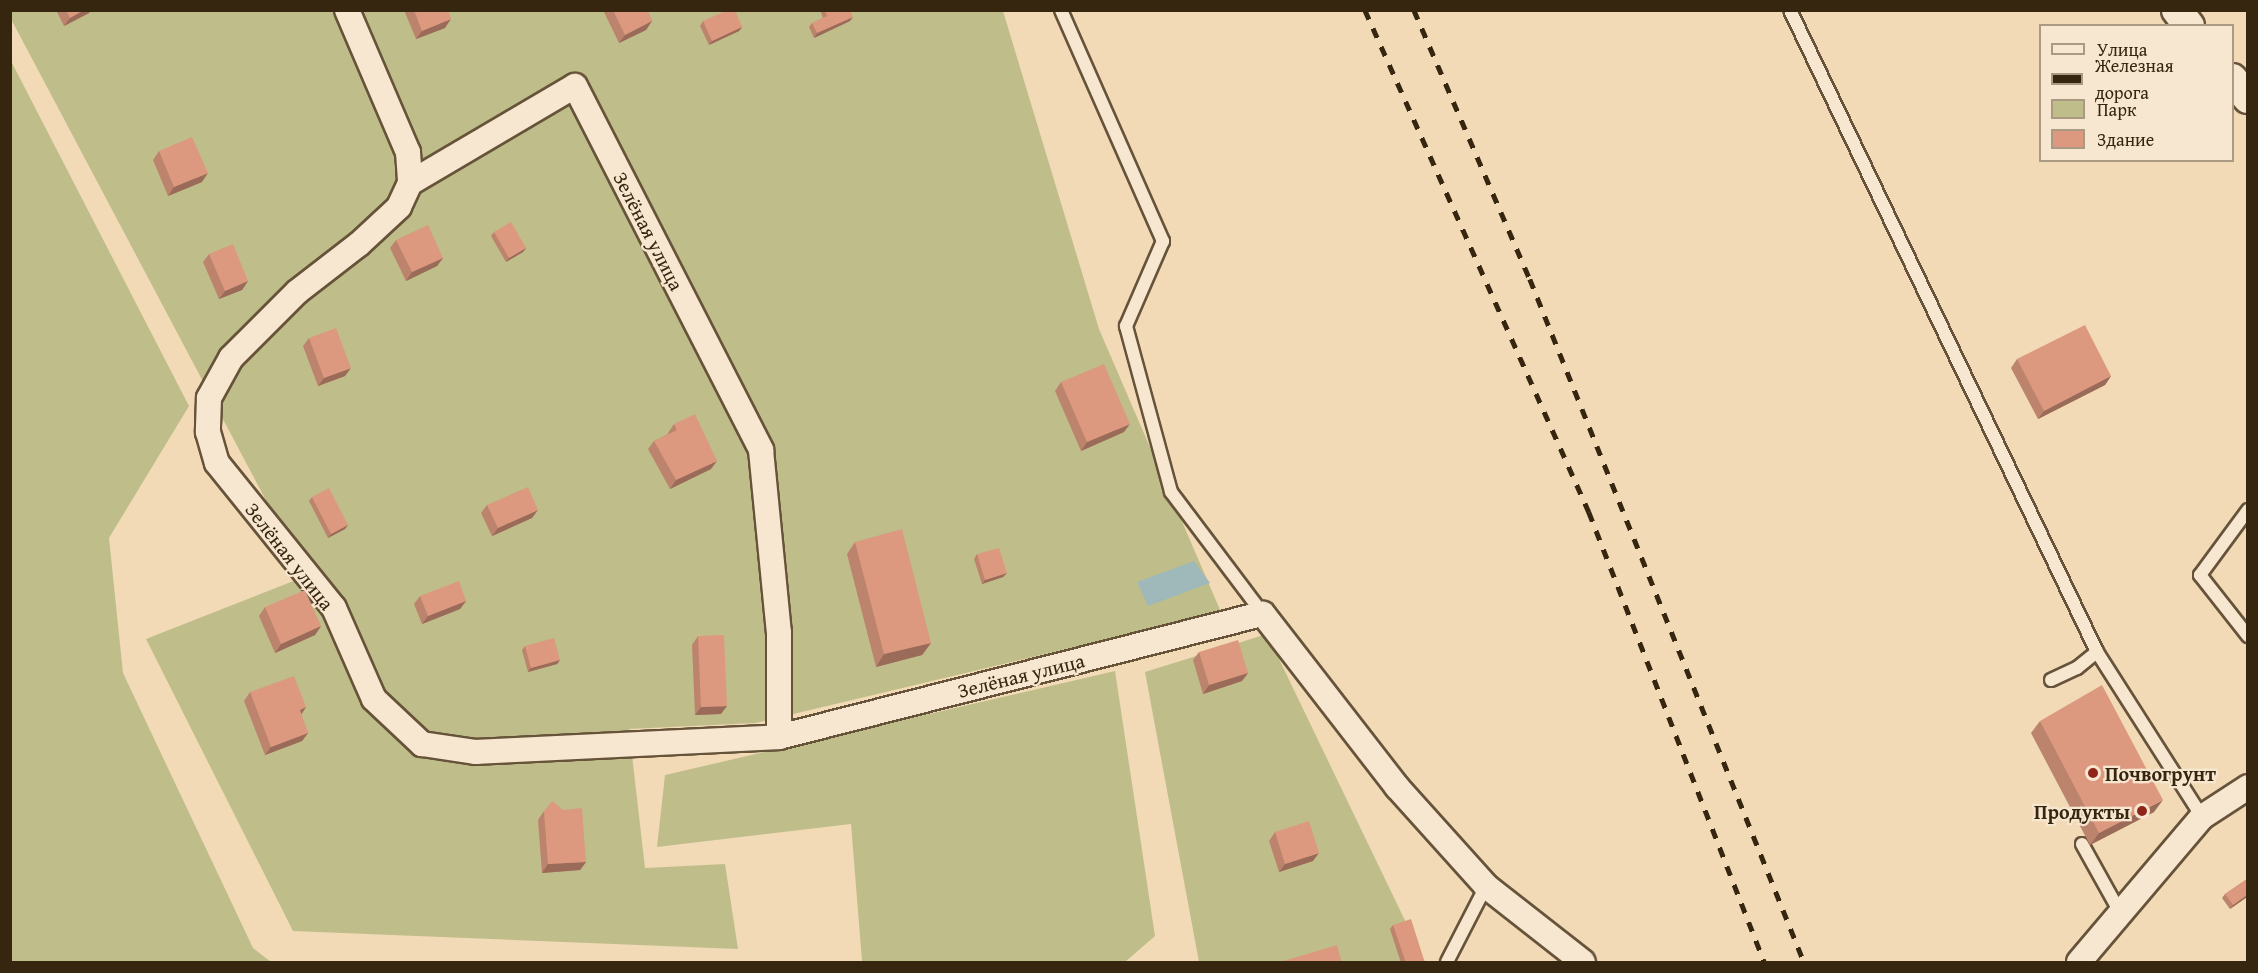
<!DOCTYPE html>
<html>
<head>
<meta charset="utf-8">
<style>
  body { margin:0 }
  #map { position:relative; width:2258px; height:973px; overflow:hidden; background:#f2dab7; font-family:"Gentium Book Plus",serif }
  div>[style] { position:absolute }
  .green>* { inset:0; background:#bfbe8a }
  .water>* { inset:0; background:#9fb8b9 }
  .roads { filter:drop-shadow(2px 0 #665339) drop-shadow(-2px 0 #665339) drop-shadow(0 2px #665339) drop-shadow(0 -2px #665339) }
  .service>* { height:12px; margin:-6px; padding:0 6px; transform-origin:6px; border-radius:6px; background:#f7e7d0 }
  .minor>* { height:24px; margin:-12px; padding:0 12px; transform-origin:12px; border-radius:12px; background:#f7e7d0 }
  .tertiary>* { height:30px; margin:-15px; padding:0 15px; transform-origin:15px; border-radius:15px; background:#f7e7d0 }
  .rail>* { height:4.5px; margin-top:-2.25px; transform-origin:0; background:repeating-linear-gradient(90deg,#37260f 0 10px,transparent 0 20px) }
  .wall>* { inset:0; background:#bd846d }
  .shaded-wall>* { inset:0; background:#9a6b59 }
  .building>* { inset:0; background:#dc997f }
  .dots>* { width:16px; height:16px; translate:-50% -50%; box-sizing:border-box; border:3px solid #f7e7d0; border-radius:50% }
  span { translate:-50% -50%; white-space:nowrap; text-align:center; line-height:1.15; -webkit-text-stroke:4.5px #f7e7d0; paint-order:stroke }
  .street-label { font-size:20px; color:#37260f }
  .poi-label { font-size:20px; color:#37260f; font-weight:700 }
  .left { translate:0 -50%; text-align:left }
  .right { translate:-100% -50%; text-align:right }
  .frame { position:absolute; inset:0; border:12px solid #37260f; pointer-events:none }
  .legend { position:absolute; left:2039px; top:24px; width:195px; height:138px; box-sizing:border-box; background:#f7e7d0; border:2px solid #aa9a83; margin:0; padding:8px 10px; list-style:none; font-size:18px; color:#37260f }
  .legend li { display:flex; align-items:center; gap:12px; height:30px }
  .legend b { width:30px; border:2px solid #aa9a83 }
</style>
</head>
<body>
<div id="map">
  <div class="green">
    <div style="clip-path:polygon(10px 11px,1003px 11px,1099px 329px,1221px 612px,756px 723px,629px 729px,645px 868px,725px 864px,738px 949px,293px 931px,146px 639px,306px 576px,11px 19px)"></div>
    <div style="clip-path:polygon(11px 61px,189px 406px,109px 538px,123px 673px,253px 948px,271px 962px,11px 962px)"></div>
    <div style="clip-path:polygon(1267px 634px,1425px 962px,1199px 962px,1145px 672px)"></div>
    <div style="clip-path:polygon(1115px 671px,1155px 936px,1125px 962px,857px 962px,862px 961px,851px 824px,657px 847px,665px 775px)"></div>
  </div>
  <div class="water">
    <div style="clip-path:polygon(1194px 561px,1210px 583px,1148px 606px,1137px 582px)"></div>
  </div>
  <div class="roads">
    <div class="service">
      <div style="left:1061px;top:10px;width:253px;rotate:66.2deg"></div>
      <div style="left:1163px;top:241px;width:93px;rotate:113.5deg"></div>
      <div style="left:1126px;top:326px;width:172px;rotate:74.8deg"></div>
      <div style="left:1171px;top:492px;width:153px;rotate:53deg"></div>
      <div style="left:1790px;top:10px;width:712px;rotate:64.44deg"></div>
      <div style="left:2097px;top:652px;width:196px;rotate:57.5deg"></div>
      <div style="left:2248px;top:510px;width:81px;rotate:126.4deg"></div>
      <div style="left:2200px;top:575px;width:78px;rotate:51.8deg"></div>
      <div style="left:2051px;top:680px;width:29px;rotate:-25deg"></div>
      <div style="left:2077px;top:668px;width:26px;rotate:-39deg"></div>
      <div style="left:2082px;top:844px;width:80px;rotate:60.9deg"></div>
      <div style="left:1447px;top:962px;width:85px;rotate:-62.8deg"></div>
    </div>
    <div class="minor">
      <div style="left:347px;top:10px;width:155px;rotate:66.8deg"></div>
      <div style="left:408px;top:152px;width:31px;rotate:86deg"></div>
      <div style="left:410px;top:183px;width:26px;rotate:115deg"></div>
      <div style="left:399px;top:207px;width:54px;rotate:137.2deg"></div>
      <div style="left:359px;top:244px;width:78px;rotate:142.3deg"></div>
      <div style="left:297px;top:292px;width:93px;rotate:135deg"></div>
      <div style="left:231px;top:358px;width:46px;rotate:118.8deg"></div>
      <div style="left:209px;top:398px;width:34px;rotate:92deg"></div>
      <div style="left:208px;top:432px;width:32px;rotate:74deg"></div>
      <div style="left:217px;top:463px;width:186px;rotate:51.1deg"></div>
      <div style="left:334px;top:608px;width:99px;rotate:66.3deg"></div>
      <div style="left:374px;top:699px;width:66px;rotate:43.2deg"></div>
      <div style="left:422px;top:744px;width:55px;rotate:8.4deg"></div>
      <div style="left:476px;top:752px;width:303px;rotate:-2.8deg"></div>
      <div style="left:779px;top:737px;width:499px;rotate:-14.3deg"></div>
      <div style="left:1263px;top:614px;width:219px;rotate:52.2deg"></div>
      <div style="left:1397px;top:787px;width:133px;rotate:48deg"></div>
      <div style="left:1486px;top:886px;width:123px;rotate:38.1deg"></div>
      <div style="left:410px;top:183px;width:191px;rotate:-30.5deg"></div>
      <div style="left:575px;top:86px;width:409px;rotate:62.9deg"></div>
      <div style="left:761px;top:450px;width:183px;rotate:84.4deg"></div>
      <div style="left:779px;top:632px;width:105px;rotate:90deg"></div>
      <div style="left:2079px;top:962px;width:190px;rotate:-49.7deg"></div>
      <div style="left:2202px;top:817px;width:55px;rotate:-33.1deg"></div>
    </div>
    <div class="tertiary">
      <div style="left:2177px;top:10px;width:20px;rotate:53deg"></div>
      <div style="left:2232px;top:79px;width:25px;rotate:50deg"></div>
    </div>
  </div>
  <div class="rail">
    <div style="left:1365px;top:10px;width:550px;rotate:65.95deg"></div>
    <div style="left:1589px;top:512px;width:483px;rotate:68.7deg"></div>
    <div style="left:1414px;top:10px;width:293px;rotate:66.7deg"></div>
    <div style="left:1530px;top:279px;width:736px;rotate:68.14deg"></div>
  </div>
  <div class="wall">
    <div style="clip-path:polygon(56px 10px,91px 10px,89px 13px,64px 26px)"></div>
    <div style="clip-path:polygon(404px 10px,448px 10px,445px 28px,416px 39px)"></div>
    <div style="clip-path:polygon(603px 10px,647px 10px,652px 21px,646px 30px,619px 43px)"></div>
    <div style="clip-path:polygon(823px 10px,850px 10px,850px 21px,814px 38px,809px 27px,812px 23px,823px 18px,821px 13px)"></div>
    <div style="clip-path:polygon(703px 21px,742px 27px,739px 31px,709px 45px,700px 26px)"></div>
    <div style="clip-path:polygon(159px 151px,202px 182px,168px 196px,153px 160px)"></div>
    <div style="clip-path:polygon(494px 232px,526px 248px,523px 252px,506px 262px,491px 236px)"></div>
    <div style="clip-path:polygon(396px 240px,443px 258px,437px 266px,406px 281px,390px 248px)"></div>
    <div style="clip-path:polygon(209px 254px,248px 281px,242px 290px,219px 299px,203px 262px)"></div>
    <div style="clip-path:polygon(309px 338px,345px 376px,318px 386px,303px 346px)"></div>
    <div style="clip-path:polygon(2017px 359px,2111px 376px,2105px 385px,2038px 419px,2011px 368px)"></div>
    <div style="clip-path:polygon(1061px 382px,1124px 432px,1081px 451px,1055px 391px)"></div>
    <div style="clip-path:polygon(674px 424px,711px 469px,670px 489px,648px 449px,654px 441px,668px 434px,668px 433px)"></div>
    <div style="clip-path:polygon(312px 497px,348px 525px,345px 529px,328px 538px,309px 501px)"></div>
    <div style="clip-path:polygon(487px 505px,532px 518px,492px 536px,481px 513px)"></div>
    <div style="clip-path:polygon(855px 542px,931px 643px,922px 655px,876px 667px,847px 554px)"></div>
    <div style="clip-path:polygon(977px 554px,1007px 573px,1003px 577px,982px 584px,974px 559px)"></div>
    <div style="clip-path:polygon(420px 596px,466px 601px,460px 609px,422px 624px,414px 604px)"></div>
    <div style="clip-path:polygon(265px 607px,321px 626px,315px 635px,275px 653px,259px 616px)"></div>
    <div style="clip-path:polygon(698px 636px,721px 714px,695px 715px,692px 645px)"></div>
    <div style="clip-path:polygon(525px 646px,560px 660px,557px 664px,528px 672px,522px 650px)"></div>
    <div style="clip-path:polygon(1199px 652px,1248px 673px,1242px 681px,1203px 694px,1193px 660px)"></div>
    <div style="clip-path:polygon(250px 692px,306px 707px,301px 715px,308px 733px,302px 741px,265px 755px,244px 701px)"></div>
    <div style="clip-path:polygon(2040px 721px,2154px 812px,2090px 845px,2031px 733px)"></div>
    <div style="clip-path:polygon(563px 810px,586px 862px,580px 870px,542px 873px,538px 820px,544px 811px)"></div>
    <div style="clip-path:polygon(1275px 832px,1313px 861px,1279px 872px,1269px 841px)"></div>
    <div style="clip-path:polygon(2247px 879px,2247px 897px,2230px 909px,2222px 898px,2225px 894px)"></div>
    <div style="clip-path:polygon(1393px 925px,1425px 963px,1401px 963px,1390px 929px)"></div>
  </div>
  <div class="shaded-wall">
    <div style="clip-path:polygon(84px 10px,91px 10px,89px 13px,64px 26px,70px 18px)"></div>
    <div style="clip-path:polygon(853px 17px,850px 21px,814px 38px,817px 33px)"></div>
    <div style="clip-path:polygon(451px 19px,445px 28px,416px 39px,422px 31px)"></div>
    <div style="clip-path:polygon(652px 21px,646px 30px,619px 43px,625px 35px)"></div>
    <div style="clip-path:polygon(742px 27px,739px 31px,709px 45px,712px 41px)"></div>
    <div style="clip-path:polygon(208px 173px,202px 182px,168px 196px,174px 187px)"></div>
    <div style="clip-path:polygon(526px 248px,523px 252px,506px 262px,509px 258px)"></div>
    <div style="clip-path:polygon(443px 258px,437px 266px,406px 281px,412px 272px)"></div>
    <div style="clip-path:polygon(248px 281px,242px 290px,219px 299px,225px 291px)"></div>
    <div style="clip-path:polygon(351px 368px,345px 376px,318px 386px,324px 378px)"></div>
    <div style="clip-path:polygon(2111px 376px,2105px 385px,2038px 419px,2044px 411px)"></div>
    <div style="clip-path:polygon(1130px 424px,1124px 432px,1081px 451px,1087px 442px)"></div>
    <div style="clip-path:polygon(717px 461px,711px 469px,670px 489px,676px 480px)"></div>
    <div style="clip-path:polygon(538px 510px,532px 518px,492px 536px,498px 528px)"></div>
    <div style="clip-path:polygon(348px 525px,345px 529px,328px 538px,331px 534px)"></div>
    <div style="clip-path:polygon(1007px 573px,1003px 577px,982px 584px,985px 580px)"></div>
    <div style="clip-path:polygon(466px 601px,460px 609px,422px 624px,428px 616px)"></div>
    <div style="clip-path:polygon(321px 626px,315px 635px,275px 653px,281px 644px)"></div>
    <div style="clip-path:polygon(931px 643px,922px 655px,876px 667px,884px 654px)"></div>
    <div style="clip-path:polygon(560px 660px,557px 664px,528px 672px,531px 668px)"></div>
    <div style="clip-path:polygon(1248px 673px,1242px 681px,1203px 694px,1209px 685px)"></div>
    <div style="clip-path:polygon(727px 706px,721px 714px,695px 715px,701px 707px)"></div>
    <div style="clip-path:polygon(306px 707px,300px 716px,300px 710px)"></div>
    <div style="clip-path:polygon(308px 733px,302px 741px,265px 755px,271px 747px)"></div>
    <div style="clip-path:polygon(2163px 800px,2154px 812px,2090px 845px,2099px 833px)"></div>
    <div style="clip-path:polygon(1319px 853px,1313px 861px,1279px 872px,1285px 864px)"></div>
    <div style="clip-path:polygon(586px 862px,580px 870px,542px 873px,548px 864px)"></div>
    <div style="clip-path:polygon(2247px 895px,2247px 897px,2230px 909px,2233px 905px)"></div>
  </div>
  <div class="building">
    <div style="clip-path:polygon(66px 10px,84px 10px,70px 18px)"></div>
    <div style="clip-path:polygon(414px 10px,448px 10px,451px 19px,422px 31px)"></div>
    <div style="clip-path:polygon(613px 10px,647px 10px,652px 21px,625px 35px)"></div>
    <div style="clip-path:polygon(728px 10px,735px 10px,742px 27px,712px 41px,703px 21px)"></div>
    <div style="clip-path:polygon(825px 10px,850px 10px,853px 17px,817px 33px,812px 23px,827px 16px)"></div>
    <div style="clip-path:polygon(192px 137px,208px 173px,174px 187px,159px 151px)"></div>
    <div style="clip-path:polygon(511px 222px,526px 248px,509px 258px,494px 232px)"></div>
    <div style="clip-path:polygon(428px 225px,443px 258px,412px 272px,396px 240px)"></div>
    <div style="clip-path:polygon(233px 244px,248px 281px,225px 291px,209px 254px)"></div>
    <div style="clip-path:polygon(2085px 325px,2111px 376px,2044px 411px,2017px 359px)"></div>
    <div style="clip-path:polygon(336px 328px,351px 368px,324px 378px,309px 338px)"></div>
    <div style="clip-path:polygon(1104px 364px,1130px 424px,1087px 442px,1061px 382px)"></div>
    <div style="clip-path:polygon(695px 414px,717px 461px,676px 480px,654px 441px,677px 430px,674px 424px)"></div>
    <div style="clip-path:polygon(528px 487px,538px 510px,498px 528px,487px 505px)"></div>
    <div style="clip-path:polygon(329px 488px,348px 525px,331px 534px,312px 497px)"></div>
    <div style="clip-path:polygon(902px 529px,931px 643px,884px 654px,855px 542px)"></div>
    <div style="clip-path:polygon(999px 548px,1007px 573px,985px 580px,977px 554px)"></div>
    <div style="clip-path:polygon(459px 581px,466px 601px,428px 616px,420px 596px)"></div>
    <div style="clip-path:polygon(305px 590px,321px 626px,281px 644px,265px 607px)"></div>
    <div style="clip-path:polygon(724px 635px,727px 706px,701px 707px,698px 636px)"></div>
    <div style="clip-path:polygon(554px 638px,560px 660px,531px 668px,525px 646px)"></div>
    <div style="clip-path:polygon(1238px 640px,1248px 673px,1209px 685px,1199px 652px)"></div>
    <div style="clip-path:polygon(294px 676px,306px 707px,300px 710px,308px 733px,271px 747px,250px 692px)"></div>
    <div style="clip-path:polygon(2102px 685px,2163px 800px,2099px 833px,2040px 721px)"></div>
    <div style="clip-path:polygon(552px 801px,563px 810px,582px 808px,586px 862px,548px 864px,544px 811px)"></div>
    <div style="clip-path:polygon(1309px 821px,1319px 853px,1285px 864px,1275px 832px)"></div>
    <div style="clip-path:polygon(2247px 879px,2247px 895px,2233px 905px,2225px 894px)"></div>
    <div style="clip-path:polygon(1411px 919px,1425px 963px,1406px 963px,1393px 925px)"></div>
    <div style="clip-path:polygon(1337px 945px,1342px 963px,1277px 963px)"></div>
  </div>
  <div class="dots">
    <div style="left:2093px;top:773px;background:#8f2418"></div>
    <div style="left:2142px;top:811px;background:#8f2418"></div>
  </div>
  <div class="street-label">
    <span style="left:649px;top:231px;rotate:63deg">Зелёная улица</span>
    <span style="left:290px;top:556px;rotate:52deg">Зелёная улица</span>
    <span style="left:1021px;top:675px;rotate:-14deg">Зелёная улица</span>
  </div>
  <div class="poi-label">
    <span class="left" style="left:2105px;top:773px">Почвогрунт</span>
    <span class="right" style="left:2130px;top:811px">Продукты</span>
  </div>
  <div class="frame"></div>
  <ul class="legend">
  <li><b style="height:8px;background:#f7e7d0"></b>Улица</li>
  <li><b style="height:8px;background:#37260f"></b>Железная дорога</li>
  <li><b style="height:16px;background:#bfbe8a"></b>Парк</li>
  <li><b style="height:16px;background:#dc997f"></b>Здание</li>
  </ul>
</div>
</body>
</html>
